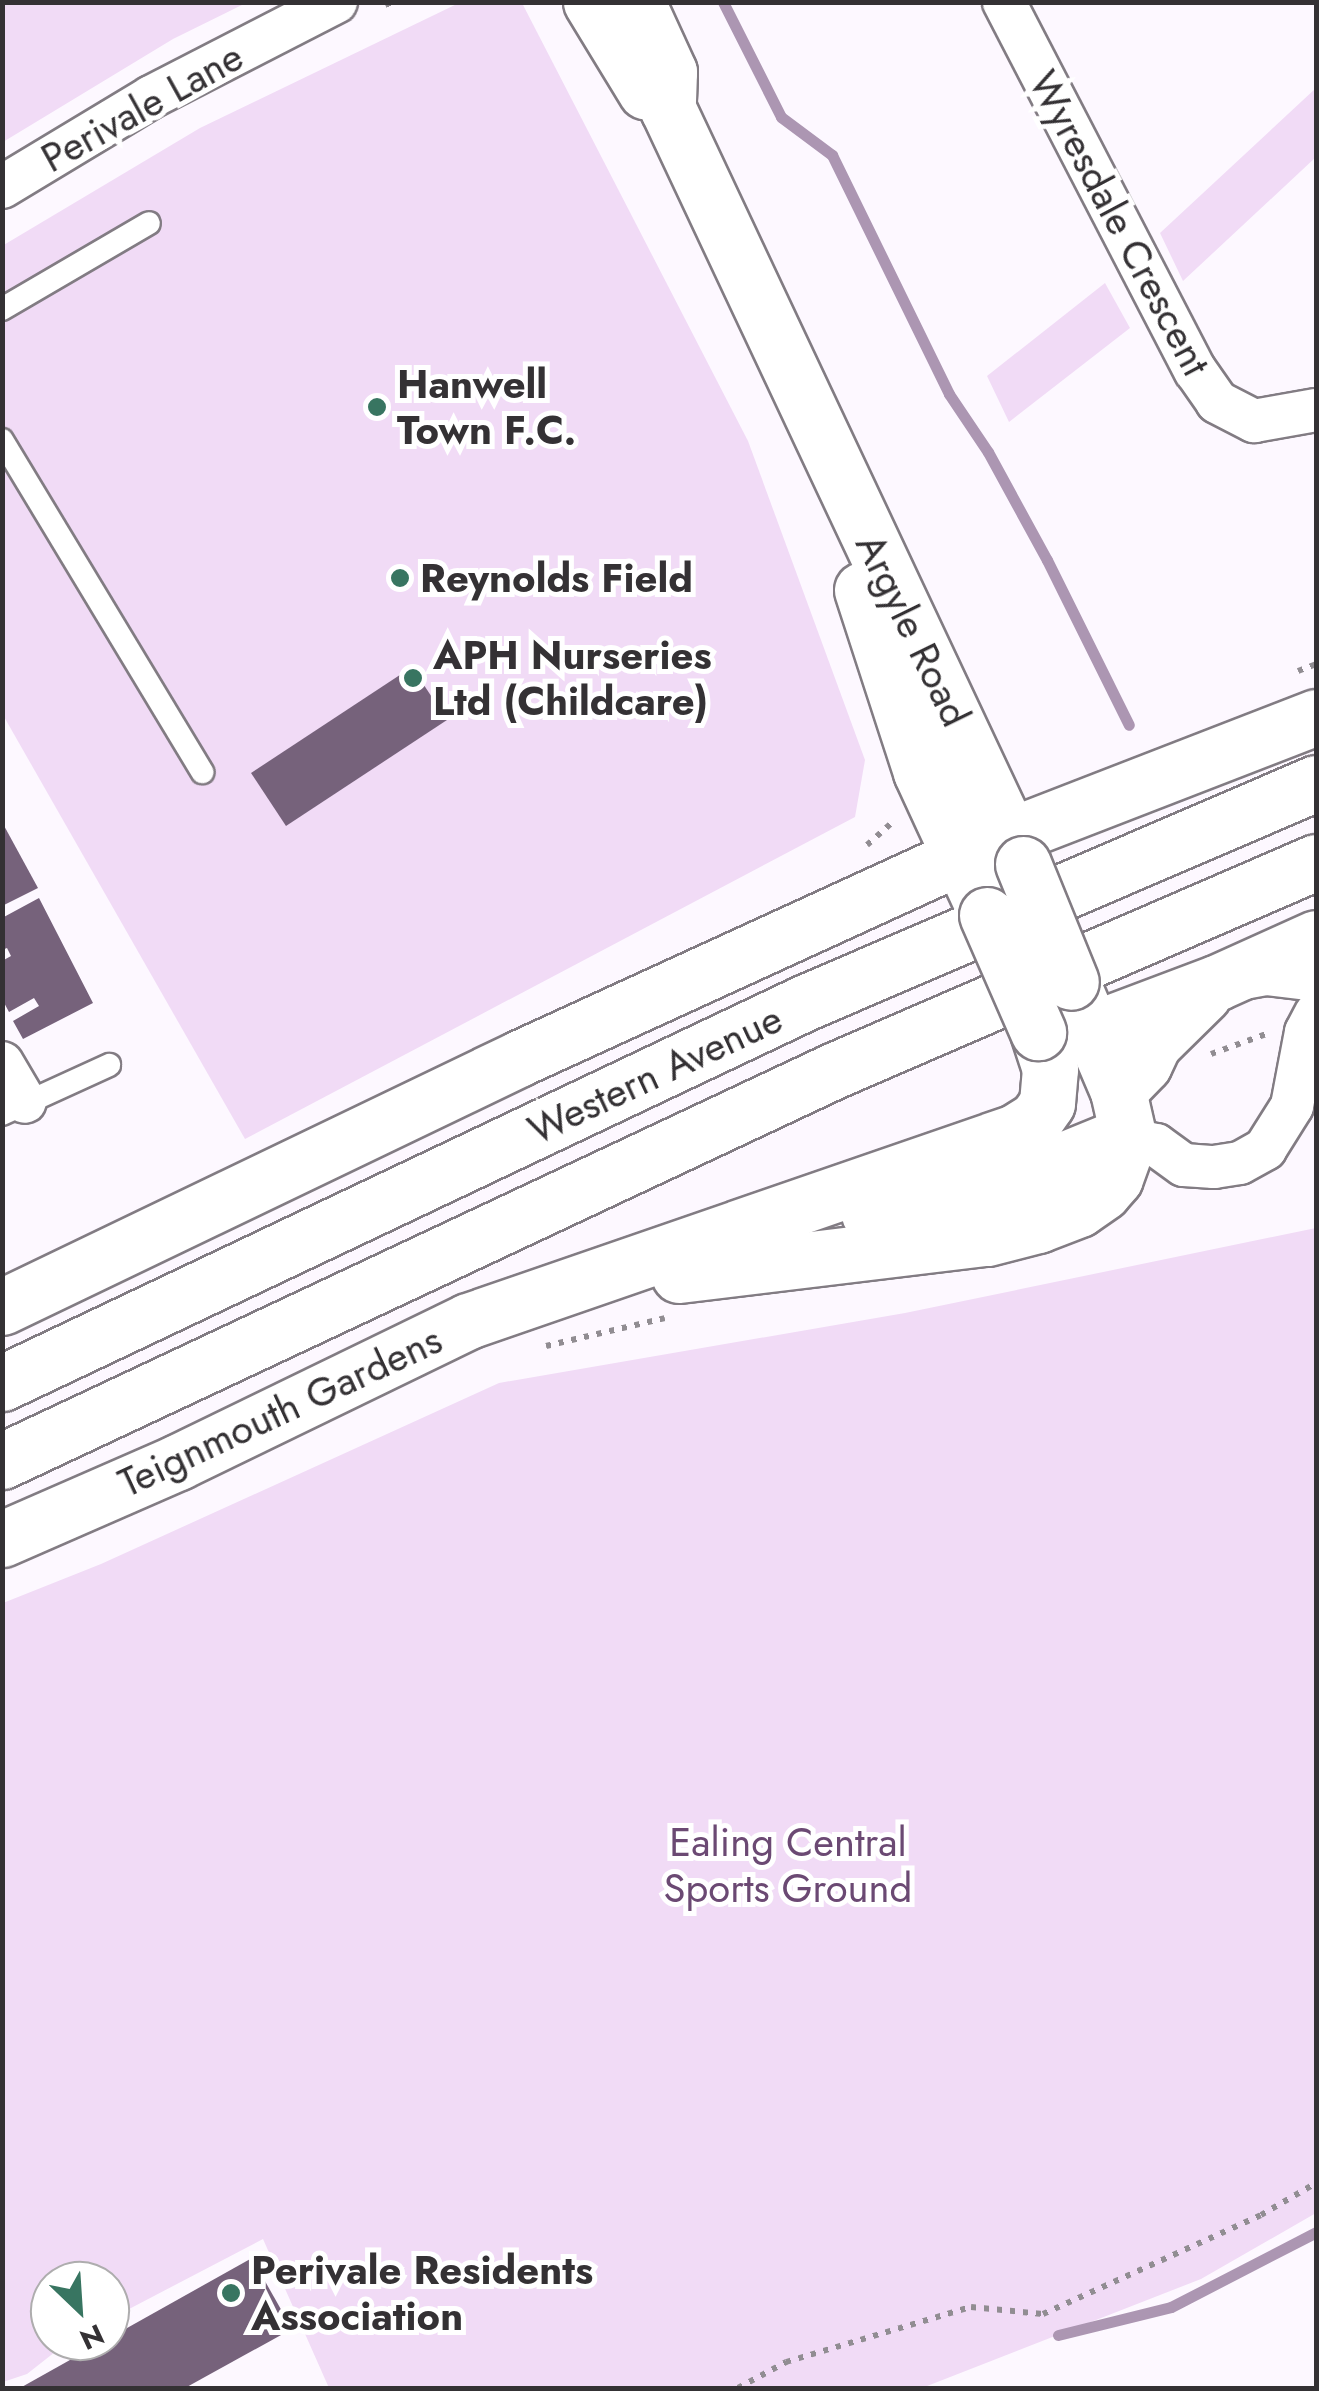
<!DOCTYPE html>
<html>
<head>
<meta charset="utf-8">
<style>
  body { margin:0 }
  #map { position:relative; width:1319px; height:2391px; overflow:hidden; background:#fdf8ff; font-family:Jost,sans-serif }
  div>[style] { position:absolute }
  .green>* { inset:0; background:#f1dbf6 }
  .stream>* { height:11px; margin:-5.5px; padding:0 5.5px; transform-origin:5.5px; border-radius:5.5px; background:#ac96b2 }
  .building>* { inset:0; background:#76627b }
  .path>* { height:6px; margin-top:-3px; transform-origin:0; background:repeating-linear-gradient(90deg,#918d92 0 5px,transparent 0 13px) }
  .roads { filter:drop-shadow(2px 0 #827c83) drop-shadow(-2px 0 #827c83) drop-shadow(0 2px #827c83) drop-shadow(0 -2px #827c83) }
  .service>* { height:22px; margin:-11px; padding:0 11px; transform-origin:11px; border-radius:11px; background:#fff }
  .minor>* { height:42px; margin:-21px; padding:0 21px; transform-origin:21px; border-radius:21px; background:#fff }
  .secondary>* { height:55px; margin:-27.5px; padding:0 27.5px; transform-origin:27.5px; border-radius:27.5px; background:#fff }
  .trunk>* { height:55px; margin:-27.5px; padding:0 27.5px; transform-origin:27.5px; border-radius:27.5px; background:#fff }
  .bridges { filter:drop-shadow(2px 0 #827c83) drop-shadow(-2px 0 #827c83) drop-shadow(0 2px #827c83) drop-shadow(0 -2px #827c83) }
  .secondary-bridge>* { height:55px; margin:-27.5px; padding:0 27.5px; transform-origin:27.5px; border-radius:27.5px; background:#fff }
  .dots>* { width:28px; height:28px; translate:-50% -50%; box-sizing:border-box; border:5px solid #fff; border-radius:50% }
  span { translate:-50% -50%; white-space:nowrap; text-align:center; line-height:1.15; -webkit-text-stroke:10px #fff; paint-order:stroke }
  .street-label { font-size:40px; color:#343134 }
  .poi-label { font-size:40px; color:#343134; font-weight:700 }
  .left { translate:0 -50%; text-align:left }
  .park-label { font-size:40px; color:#6b4973 }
  .frame { position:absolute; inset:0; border:5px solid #343134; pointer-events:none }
  .north { position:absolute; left:30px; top:2261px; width:100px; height:100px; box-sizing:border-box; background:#fff; border:2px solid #aeadae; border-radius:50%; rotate:155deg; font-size:28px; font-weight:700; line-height:40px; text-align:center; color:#343134 }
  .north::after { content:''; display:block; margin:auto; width:35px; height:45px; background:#387561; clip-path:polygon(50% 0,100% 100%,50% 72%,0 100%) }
</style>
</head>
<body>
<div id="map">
  <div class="green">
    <div style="clip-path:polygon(3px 2px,246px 2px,246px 3px,173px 39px,3px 142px)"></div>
    <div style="clip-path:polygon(459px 3px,522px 3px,748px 441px,865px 760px,855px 817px,245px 1139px,3px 715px,2px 246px,200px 128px)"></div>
    <div style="clip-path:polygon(1316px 88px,1316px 157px,1183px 281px,1160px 233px)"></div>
    <div style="clip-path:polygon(1105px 283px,1130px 328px,1009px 422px,987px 376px)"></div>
    <div style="clip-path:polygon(1316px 1228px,1316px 2213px,1201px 2279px,922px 2388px,329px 2388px,263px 2239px,110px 2319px,110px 2281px,50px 2281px,50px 2341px,69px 2341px,27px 2374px,3px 2382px,3px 1603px,101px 1564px,499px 1383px,905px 1313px)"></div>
  </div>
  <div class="stream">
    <div style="left:723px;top:2px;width:129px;rotate:63.2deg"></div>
    <div style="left:781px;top:117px;width:64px;rotate:36.7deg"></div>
    <div style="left:832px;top:155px;width:266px;rotate:63.9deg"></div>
    <div style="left:949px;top:394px;width:70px;rotate:56.1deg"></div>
    <div style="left:988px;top:452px;width:123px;rotate:61.4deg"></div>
    <div style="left:1047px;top:560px;width:184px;rotate:63.6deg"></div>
    <div style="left:1058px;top:2335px;width:116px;rotate:-13.9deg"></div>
    <div style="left:1171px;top:2307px;width:163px;rotate:-27.3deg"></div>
  </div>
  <div class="building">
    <div style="clip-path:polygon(412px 667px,447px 720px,286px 826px,251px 773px)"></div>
    <div style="clip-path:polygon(2px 822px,38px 888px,2px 906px)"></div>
    <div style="clip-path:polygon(39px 898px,93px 1003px,23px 1039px,13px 1021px,39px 1006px,34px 998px,9px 1012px,2px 999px,2px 961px,11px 956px,7px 948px,2px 950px,2px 918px)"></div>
    <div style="clip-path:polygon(252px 2258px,292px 2329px,185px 2388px,20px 2388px)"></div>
  </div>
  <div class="path">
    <div style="left:387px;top:2px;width:7px;rotate:63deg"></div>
    <div style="left:1298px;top:671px;width:19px;rotate:-21deg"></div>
    <div style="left:867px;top:845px;width:36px;rotate:-42deg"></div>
    <div style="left:1211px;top:1054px;width:62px;rotate:-19.9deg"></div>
    <div style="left:546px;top:1346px;width:122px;rotate:-13.2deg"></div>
    <div style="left:738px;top:2388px;width:55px;rotate:-28.4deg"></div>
    <div style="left:786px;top:2362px;width:193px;rotate:-16.6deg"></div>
    <div style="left:971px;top:2307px;width:72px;rotate:5.6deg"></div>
    <div style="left:1043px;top:2314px;width:239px;rotate:-24.4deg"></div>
    <div style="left:1261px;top:2215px;width:64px;rotate:-30.2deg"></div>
  </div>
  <div class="roads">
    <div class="service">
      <div style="left:2px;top:309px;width:170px;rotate:-30.3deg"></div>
      <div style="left:2px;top:440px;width:388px;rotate:58.9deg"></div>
      <div style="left:2px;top:1114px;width:118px;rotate:-24.6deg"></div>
    </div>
    <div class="minor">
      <div style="left:1004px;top:2px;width:415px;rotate:62.6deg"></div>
      <div style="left:1195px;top:370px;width:39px;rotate:55deg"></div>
      <div style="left:1217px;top:402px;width:42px;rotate:27.2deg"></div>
      <div style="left:1254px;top:421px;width:63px;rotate:-10.1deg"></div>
      <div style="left:2px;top:187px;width:174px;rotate:-31.1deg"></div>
      <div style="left:151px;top:97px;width:208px;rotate:-27.2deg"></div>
      <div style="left:1238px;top:979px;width:28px;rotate:-10deg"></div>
      <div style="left:1266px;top:974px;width:50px;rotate:6.8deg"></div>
      <div style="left:2px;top:1063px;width:45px;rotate:59.5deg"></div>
      <div style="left:1129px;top:1139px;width:28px;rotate:13deg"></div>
      <div style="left:1156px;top:1145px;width:34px;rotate:36deg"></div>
      <div style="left:1184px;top:1165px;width:30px;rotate:4deg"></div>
      <div style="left:1214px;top:1167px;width:26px;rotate:-9deg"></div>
      <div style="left:1240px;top:1163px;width:29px;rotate:-29deg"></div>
      <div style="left:1265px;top:1149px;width:51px;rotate:-57.9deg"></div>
      <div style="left:1292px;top:1106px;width:75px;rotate:-79.3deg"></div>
      <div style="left:1306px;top:1032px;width:21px;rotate:-62deg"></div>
    </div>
    <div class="secondary">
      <div style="left:591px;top:2px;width:105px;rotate:58.6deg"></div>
      <div style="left:637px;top:2px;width:77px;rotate:65.4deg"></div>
      <div style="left:669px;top:72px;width:37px;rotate:92deg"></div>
      <div style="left:668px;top:109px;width:834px;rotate:64.82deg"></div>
      <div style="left:862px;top:590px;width:191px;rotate:72deg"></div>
      <div style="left:921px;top:772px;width:157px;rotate:65.2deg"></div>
      <div style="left:869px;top:1214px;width:136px;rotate:-12.3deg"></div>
      <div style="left:1002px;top:1185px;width:117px;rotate:-22.2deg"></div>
      <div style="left:1110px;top:1141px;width:19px;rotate:-6deg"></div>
      <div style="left:679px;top:1275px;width:310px;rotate:-6.9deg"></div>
      <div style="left:987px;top:1238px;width:53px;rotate:-14.3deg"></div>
      <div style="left:1038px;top:1225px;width:44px;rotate:-21.3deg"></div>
      <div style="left:1079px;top:1209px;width:29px;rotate:-35deg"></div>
      <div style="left:1103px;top:1192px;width:18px;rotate:-49deg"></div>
      <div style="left:1115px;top:1178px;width:41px;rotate:-70.3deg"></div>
      <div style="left:1129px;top:1139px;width:49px;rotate:-102.9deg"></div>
      <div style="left:1118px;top:1091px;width:112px;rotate:-113.1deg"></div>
      <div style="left:2px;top:1539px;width:192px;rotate:-23.6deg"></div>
      <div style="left:178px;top:1462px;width:322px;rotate:-25.9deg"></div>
      <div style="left:468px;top:1321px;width:579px;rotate:-19.06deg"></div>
      <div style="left:1015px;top:1132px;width:25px;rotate:-32deg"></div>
      <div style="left:1036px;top:1119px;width:19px;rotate:-55deg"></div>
      <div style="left:1047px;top:1103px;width:34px;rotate:-85deg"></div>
      <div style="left:1050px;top:1069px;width:39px;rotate:-108deg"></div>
    </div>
    <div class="trunk">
      <div style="left:1012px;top:835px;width:326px;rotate:-21.2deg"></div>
      <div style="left:1091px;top:1030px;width:134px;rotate:-20.6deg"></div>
      <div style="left:1216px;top:983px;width:110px;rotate:-24.2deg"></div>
      <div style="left:1118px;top:1091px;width:37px;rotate:-46deg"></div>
      <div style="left:1144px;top:1064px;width:23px;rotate:-65deg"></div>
      <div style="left:1154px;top:1043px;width:69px;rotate:-44.4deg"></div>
      <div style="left:2px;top:1307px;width:575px;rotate:-25.67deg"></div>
      <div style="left:520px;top:1058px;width:484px;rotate:-24.6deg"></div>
      <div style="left:2px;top:1383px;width:887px;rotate:-25.35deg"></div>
      <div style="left:804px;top:1003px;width:557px;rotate:-23.25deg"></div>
      <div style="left:2px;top:1461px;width:918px;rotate:-25.14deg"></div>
      <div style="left:833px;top:1071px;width:526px;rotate:-23.4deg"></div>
    </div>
  </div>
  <div class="bridges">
    <div class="secondary-bridge">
      <div style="left:1023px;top:864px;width:127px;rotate:67.9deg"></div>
      <div style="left:987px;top:915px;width:128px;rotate:66.4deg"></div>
    </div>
  </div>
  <div class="dots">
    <div style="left:377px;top:407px;background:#387561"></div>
    <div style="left:400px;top:578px;background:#387561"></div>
    <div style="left:413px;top:678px;background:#387561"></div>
    <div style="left:231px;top:2293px;background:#387561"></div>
  </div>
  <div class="street-label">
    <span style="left:142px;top:107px;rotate:-29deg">Perivale Lane</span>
    <span style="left:1120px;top:223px;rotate:62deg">Wyresdale Crescent</span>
    <span style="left:913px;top:630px;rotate:64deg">Argyle Road</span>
    <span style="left:655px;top:1074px;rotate:-25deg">Western Avenue</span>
    <span style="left:280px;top:1411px;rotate:-25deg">Teignmouth Gardens</span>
  </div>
  <div class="poi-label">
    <span class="left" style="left:397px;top:407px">Hanwell<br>Town F.C.</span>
    <span class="left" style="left:420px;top:578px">Reynolds Field</span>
    <span class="left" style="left:433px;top:678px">APH Nurseries<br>Ltd (Childcare)</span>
    <span class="left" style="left:251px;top:2293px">Perivale Residents<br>Association</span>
  </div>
  <div class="park-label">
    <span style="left:788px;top:1865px">Ealing Central<br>Sports Ground</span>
  </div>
  <div class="frame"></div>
  <div class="north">N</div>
</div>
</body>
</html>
